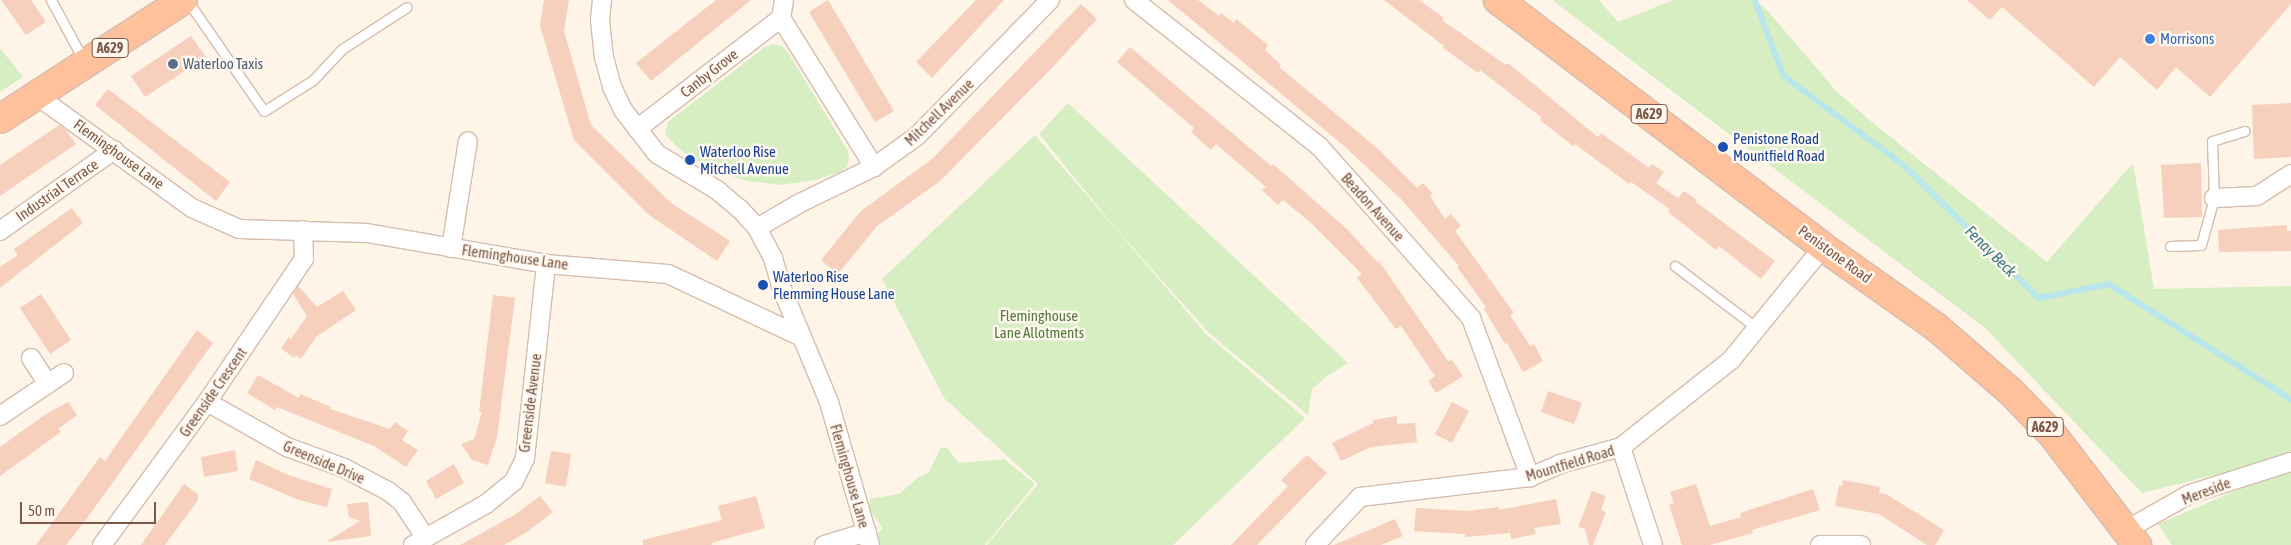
<!DOCTYPE html>
<html>
<head>
<meta charset="utf-8">
<style>
  body { margin:0 }
  #map { position:relative; width:2291px; height:545px; overflow:hidden; background:#fef4e7; font-family:"Asap Condensed",sans-serif }
  div>[style] { position:absolute }
  .green>* { inset:0; background:#d7eec3 }
  .stream>* { height:5.5px; margin:-2.75px; padding:0 2.75px; transform-origin:2.75px; border-radius:2.75px; background:#b9e6ea }
  .building>* { inset:0; background:#f6d0bc }
  .roads { filter:drop-shadow(1px 0 #d4bdae) drop-shadow(-1px 0 #d4bdae) drop-shadow(0 1px #d4bdae) drop-shadow(0 -1px #d4bdae) }
  .service>* { height:9px; margin:-4.5px; padding:0 4.5px; transform-origin:4.5px; border-radius:4.5px; background:#fff }
  .minor>* { height:18px; margin:-9px; padding:0 9px; transform-origin:9px; border-radius:9px; background:#fff }
  .trunk>* { height:28px; margin:-14px; padding:0 14px; transform-origin:14px; border-radius:14px; background:#fec19b }
  .dots>* { width:14px; height:14px; translate:-50% -50%; box-sizing:border-box; border:2px solid #fff8ef; border-radius:50% }
  span { translate:-50% -50%; white-space:nowrap; text-align:center; line-height:1.15; -webkit-text-stroke:5px #fff8ef; paint-order:stroke }
  .shield-label span { padding:1px 4px; background:#fff8ef; border:1px solid; border-radius:4px; -webkit-text-stroke-width:0 }
  .shield-label { font-size:14px; color:#7b5748; font-weight:700 }
  .shop-label { font-size:15px; color:#366cbe }
  .left { translate:0 -50%; text-align:left }
  .service-label { font-size:15px; color:#4e5e75 }
  .street-label { font-size:15px; color:#7b5748 }
  .transit-label { font-size:15px; color:#164399 }
  .park-label { font-size:15px; color:#527b3c }
  .water-label { font-size:16px; color:#3a7a82; font-style:italic }
  .scale { position:absolute; left:20px; top:502px; width:136px; height:22px; box-sizing:border-box; border:2px solid #7b5748; border-top:0; padding-left:6px; font-size:15px; line-height:18px; white-space:nowrap; color:#7b5748; -webkit-text-stroke:4px #fff8ef; paint-order:stroke }
</style>
</head>
<body>
<div id="map">
  <div class="green">
    <div style="clip-path:polygon(1552px 0,1599px 0,1618px 22px,1673px 0,1755px 0,1766px 9px,1837px 92px,1873px 123px,2047px 262px,2133px 163px,2154px 289px,2291px 286px,2291px 456px,2142px 493px,1985px 328px)"></div>
    <div style="clip-path:polygon(774px 44px,782px 46px,789px 54px,848px 151px,849px 159px,847px 166px,840px 172px,815px 180px,781px 185px,747px 181px,711px 170px,679px 149px,665px 134px,668px 122px,765px 47px)"></div>
    <div style="clip-path:polygon(0 48px,23px 77px,0 92px)"></div>
    <div style="clip-path:polygon(1068px 103px,1348px 363px,1327px 376px,1312px 389px,1308px 415px,1209px 333px,1118px 231px,1039px 134px)"></div>
    <div style="clip-path:polygon(1035px 135px,1206px 334px,1305px 418px,1173px 545px,987px 545px,1038px 484px,944px 398px,882px 279px)"></div>
    <div style="clip-path:polygon(941px 447px,948px 449px,959px 463px,1004px 459px,1035px 484px,985px 545px,874px 545px,876px 535px,883px 528px,869px 509px,870px 499px,899px 494px,919px 477px,929px 472px)"></div>
    <div style="clip-path:polygon(2291px 467px,2291px 545px,2172px 545px,2158px 524px)"></div>
  </div>
  <div class="stream">
    <div style="left:1755px;top:0;width:81px;rotate:69.1deg"></div>
    <div style="left:1784px;top:76px;width:149px;rotate:36.6deg"></div>
    <div style="left:1904px;top:165px;width:190px;rotate:44.6deg"></div>
    <div style="left:2039px;top:298px;width:71px;rotate:-11.3deg"></div>
    <div style="left:2109px;top:284px;width:215px;rotate:32.3deg"></div>
  </div>
  <div class="building">
    <div style="clip-path:polygon(1px 0,31px 0,46px 22px,26px 35px)"></div>
    <div style="clip-path:polygon(544px 0,569px 0,564px 31px,591px 125px,671px 203px,730px 241px,717px 261px,649px 215px,574px 140px,540px 26px)"></div>
    <div style="clip-path:polygon(716px 0,751px 0,651px 81px,636px 63px)"></div>
    <div style="clip-path:polygon(828px 0,894px 111px,875px 122px,809px 12px)"></div>
    <div style="clip-path:polygon(976px 0,1004px 0,932px 78px,916px 62px)"></div>
    <div style="clip-path:polygon(1168px 0,1198px 0,1219px 16px,1221px 13px,1234px 23px,1236px 19px,1268px 45px,1265px 50px,1281px 65px,1279px 67px,1377px 148px,1417px 188px,1423px 183px,1433px 194px,1430px 196px,1445px 219px,1451px 214px,1461px 226px,1455px 231px,1514px 313px,1510px 315px,1530px 346px,1534px 344px,1543px 361px,1523px 372px,1507px 343px,1505px 344px,1484px 309px,1486px 307px,1457px 267px,1459px 266px,1400px 198px,1343px 145px)"></div>
    <div style="clip-path:polygon(1384px 0,1419px 0,1444px 18px,1442px 20px,1506px 65px,1508px 63px,1598px 137px,1601px 133px,1649px 168px,1652px 164px,1664px 172px,1656px 183px,1678px 198px,1684px 191px,1697px 200px,1696px 202px,1775px 261px,1761px 279px,1719px 246px,1716px 250px,1668px 212px,1670px 209px,1631px 182px,1629px 184px,1575px 144px,1573px 146px,1540px 120px,1541px 117px,1480px 70px,1478px 73px,1443px 48px,1444px 46px)"></div>
    <div style="clip-path:polygon(1967px 0,2291px 0,2291px 4px,2210px 97px,2176px 67px,2157px 90px,2120px 57px,2094px 87px,2002px 7px,1990px 20px)"></div>
    <div style="clip-path:polygon(1081px 4px,1097px 19px,1049px 71px,939px 182px,877px 226px,838px 274px,821px 260px,861px 211px,932px 159px)"></div>
    <div style="clip-path:polygon(191px 36px,206px 57px,145px 97px,131px 76px)"></div>
    <div style="clip-path:polygon(1130px 47px,1271px 166px,1273px 164px,1349px 231px,1377px 262px,1379px 261px,1448px 361px,1452px 360px,1463px 376px,1436px 393px,1428px 381px,1435px 376px,1401px 326px,1396px 329px,1357px 278px,1362px 274px,1310px 222px,1283px 200px,1278px 205px,1262px 190px,1266px 187px,1216px 144px,1211px 150px,1191px 132px,1194px 128px,1117px 62px)"></div>
    <div style="clip-path:polygon(108px 89px,230px 182px,216px 201px,95px 105px)"></div>
    <div style="clip-path:polygon(2291px 103px,2291px 157px,2254px 159px,2252px 105px)"></div>
    <div style="clip-path:polygon(59px 125px,65px 129px,76px 144px,0 196px,0 165px)"></div>
    <div style="clip-path:polygon(2201px 163px,2202px 217px,2164px 218px,2161px 165px)"></div>
    <div style="clip-path:polygon(72px 208px,83px 223px,0 288px,0 267px,18px 255px,14px 249px)"></div>
    <div style="clip-path:polygon(2287px 225px,2287px 231px,2291px 231px,2291px 251px,2219px 252px,2218px 230px)"></div>
    <div style="clip-path:polygon(298px 286px,317px 307px,343px 291px,356px 310px,316px 337px,301px 359px,296px 355px,294px 358px,281px 348px,289px 337px,291px 339px,307px 316px,293px 294px)"></div>
    <div style="clip-path:polygon(41px 294px,71px 340px,50px 354px,20px 308px)"></div>
    <div style="clip-path:polygon(493px 295px,515px 298px,497px 437px,488px 465px,472px 460px,461px 444px,474px 439px,482px 412px,479px 412px)"></div>
    <div style="clip-path:polygon(197px 330px,213px 343px,85px 521px,66px 545px,36px 545px,100px 457px,105px 461px)"></div>
    <div style="clip-path:polygon(258px 375px,299px 398px,300px 394px,331px 407px,330px 409px,390px 429px,395px 422px,408px 431px,402px 440px,418px 450px,406px 467px,374px 446px,277px 407px,275px 410px,247px 393px)"></div>
    <div style="clip-path:polygon(1548px 391px,1582px 403px,1574px 424px,1541px 412px)"></div>
    <div style="clip-path:polygon(68px 402px,77px 415px,58px 429px,61px 432px,0 476px,0 447px,46px 414px)"></div>
    <div style="clip-path:polygon(1452px 402px,1469px 411px,1452px 443px,1435px 434px)"></div>
    <div style="clip-path:polygon(1397px 416px,1397px 424px,1415px 423px,1417px 442px,1371px 447px,1341px 461px,1332px 443px,1373px 423px,1373px 420px)"></div>
    <div style="clip-path:polygon(235px 450px,238px 471px,204px 477px,201px 457px)"></div>
    <div style="clip-path:polygon(551px 451px,571px 454px,566px 487px,545px 483px)"></div>
    <div style="clip-path:polygon(1307px 455px,1327px 473px,1257px 545px,1231px 545px,1288px 486px,1281px 480px)"></div>
    <div style="clip-path:polygon(256px 460px,288px 475px,332px 489px,327px 507px,299px 500px,249px 479px)"></div>
    <div style="clip-path:polygon(454px 464px,464px 483px,436px 499px,426px 481px)"></div>
    <div style="clip-path:polygon(1843px 480px,1880px 487px,1879px 493px,1886px 494px,1944px 530px,1935px 545px,1927px 545px,1879px 514px,1835px 506px,1839px 485px,1842px 486px)"></div>
    <div style="clip-path:polygon(184px 484px,198px 494px,198px 500px,165px 545px,141px 545px)"></div>
    <div style="clip-path:polygon(1696px 484px,1710px 526px,1741px 517px,1740px 513px,1813px 489px,1820px 510px,1752px 530px,1753px 533px,1710px 545px,1682px 545px,1669px 505px,1674px 503px,1670px 492px)"></div>
    <div style="clip-path:polygon(1592px 491px,1606px 496px,1601px 510px,1606px 512px,1593px 545px,1589px 545px,1585px 529px,1578px 527px)"></div>
    <div style="clip-path:polygon(540px 496px,553px 512px,527px 532px,504px 545px,460px 545px,516px 514px)"></div>
    <div style="clip-path:polygon(756px 496px,765px 528px,711px 543px,712px 545px,643px 545px,643px 540px,722px 520px,718px 506px)"></div>
    <div style="clip-path:polygon(1556px 499px,1561px 524px,1534px 528px,1536px 534px,1511px 539px,1510px 533px,1465px 537px,1465px 534px,1414px 531px,1416px 508px,1467px 511px,1499px 507px,1499px 510px)"></div>
    <div style="clip-path:polygon(368px 502px,371px 536px,326px 542px,360px 521px,349px 517px,347px 504px)"></div>
    <div style="clip-path:polygon(1395px 519px,1403px 536px,1381px 545px,1334px 545px)"></div>
  </div>
  <div class="roads">
    <div class="service">
      <div style="left:51px;top:0;width:69px;rotate:61.6deg"></div>
      <div style="left:187px;top:0;width:135px;rotate:55.3deg"></div>
      <div style="left:264px;top:111px;width:58px;rotate:-32.3deg"></div>
      <div style="left:313px;top:80px;width:42px;rotate:-46.9deg"></div>
      <div style="left:342px;top:49px;width:77px;rotate:-32.9deg"></div>
      <div style="left:2170px;top:246px;width:31px;rotate:-2deg"></div>
      <div style="left:2201px;top:245px;width:49px;rotate:-74.5deg"></div>
      <div style="left:2214px;top:198px;width:57px;rotate:-92deg"></div>
      <div style="left:2212px;top:141px;width:34px;rotate:-17deg"></div>
      <div style="left:1675px;top:266px;width:103px;rotate:37.1deg"></div>
    </div>
    <div class="minor">
      <div style="left:602px;top:0;width:20px;rotate:96deg"></div>
      <div style="left:600px;top:20px;width:37px;rotate:84deg"></div>
      <div style="left:604px;top:57px;width:31px;rotate:75deg"></div>
      <div style="left:612px;top:87px;width:25px;rotate:64deg"></div>
      <div style="left:623px;top:110px;width:56px;rotate:52.3deg"></div>
      <div style="left:657px;top:154px;width:70px;rotate:31deg"></div>
      <div style="left:717px;top:190px;width:30px;rotate:40deg"></div>
      <div style="left:740px;top:209px;width:25px;rotate:48deg"></div>
      <div style="left:757px;top:228px;width:34px;rotate:62deg"></div>
      <div style="left:773px;top:258px;width:32px;rotate:74deg"></div>
      <div style="left:782px;top:289px;width:122px;rotate:67.4deg"></div>
      <div style="left:829px;top:402px;width:149px;rotate:74deg"></div>
      <div style="left:784px;top:0;width:18px;rotate:99deg"></div>
      <div style="left:781px;top:18px;width:176px;rotate:58deg"></div>
      <div style="left:1134px;top:0;width:236px;rotate:38.3deg"></div>
      <div style="left:1319px;top:146px;width:230px;rotate:48.5deg"></div>
      <div style="left:1471px;top:318px;width:170px;rotate:69.6deg"></div>
      <div style="left:36px;top:95px;width:193px;rotate:35.9deg"></div>
      <div style="left:192px;top:208px;width:51px;rotate:24.1deg"></div>
      <div style="left:239px;top:229px;width:128px;rotate:1.8deg"></div>
      <div style="left:367px;top:233px;width:182px;rotate:9.8deg"></div>
      <div style="left:546px;top:264px;width:122px;rotate:4.7deg"></div>
      <div style="left:668px;top:274px;width:148px;rotate:25.2deg"></div>
      <div style="left:637px;top:129px;width:182px;rotate:-37.6deg"></div>
      <div style="left:2214px;top:198px;width:43px;rotate:-2.7deg"></div>
      <div style="left:2257px;top:196px;width:40px;rotate:-32.9deg"></div>
      <div style="left:757px;top:228px;width:50px;rotate:-30.2deg"></div>
      <div style="left:800px;top:203px;width:82px;rotate:-25.9deg"></div>
      <div style="left:874px;top:167px;width:53px;rotate:-35.8deg"></div>
      <div style="left:917px;top:136px;width:190px;rotate:-45.6deg"></div>
      <div style="left:0;top:231px;width:140px;rotate:-35.4deg"></div>
      <div style="left:451px;top:248px;width:108px;rotate:-81deg"></div>
      <div style="left:31px;top:358px;width:31px;rotate:57deg"></div>
      <div style="left:207px;top:402px;width:92px;rotate:29.4deg"></div>
      <div style="left:287px;top:447px;width:61px;rotate:20.2deg"></div>
      <div style="left:344px;top:468px;width:50px;rotate:27.6deg"></div>
      <div style="left:388px;top:491px;width:18px;rotate:38deg"></div>
      <div style="left:402px;top:502px;width:42px;rotate:56.7deg"></div>
      <div style="left:0;top:416px;width:77px;rotate:-33.9deg"></div>
      <div style="left:1621px;top:447px;width:103px;rotate:71.9deg"></div>
      <div style="left:2126px;top:530px;width:73px;rotate:-29.4deg"></div>
      <div style="left:2190px;top:494px;width:106px;rotate:-17.6deg"></div>
      <div style="left:102px;top:545px;width:177px;rotate:-53.7deg"></div>
      <div style="left:207px;top:402px;width:173px;rotate:-55.9deg"></div>
      <div style="left:304px;top:259px;width:29px;rotate:-92deg"></div>
      <div style="left:413px;top:545px;width:84px;rotate:-29.3deg"></div>
      <div style="left:486px;top:504px;width:36px;rotate:-39deg"></div>
      <div style="left:514px;top:481px;width:25px;rotate:-64deg"></div>
      <div style="left:525px;top:458px;width:195px;rotate:-83.8deg"></div>
      <div style="left:824px;top:545px;width:45px;rotate:-16.8deg"></div>
      <div style="left:1315px;top:545px;width:66px;rotate:-46.8deg"></div>
      <div style="left:1360px;top:497px;width:171px;rotate:-6.7deg"></div>
      <div style="left:1530px;top:477px;width:33px;rotate:-23deg"></div>
      <div style="left:1560px;top:464px;width:63px;rotate:-15.6deg"></div>
      <div style="left:1621px;top:447px;width:140px;rotate:-38.3deg"></div>
      <div style="left:1731px;top:360px;width:146px;rotate:-50.8deg"></div>
      <div style="left:1820px;top:545px;width:41px"></div>
    </div>
    <div class="trunk">
      <div style="left:1498px;top:0;width:408px;rotate:37.2deg"></div>
      <div style="left:1823px;top:247px;width:138px;rotate:35.3deg"></div>
      <div style="left:1936px;top:327px;width:99px;rotate:40.9deg"></div>
      <div style="left:2011px;top:392px;width:59px;rotate:45.7deg"></div>
      <div style="left:2052px;top:434px;width:140px;rotate:52.6deg"></div>
      <div style="left:0;top:119px;width:218px;rotate:-33deg"></div>
    </div>
  </div>
  <div class="dots">
    <div style="left:2150px;top:39px;background:#3f7fe0"></div>
    <div style="left:173px;top:64px;background:#5c6f8a"></div>
    <div style="left:1723px;top:147px;background:#1a4fb4"></div>
    <div style="left:690px;top:160px;background:#1a4fb4"></div>
    <div style="left:763px;top:285px;background:#1a4fb4"></div>
  </div>
  <div class="shield-label">
    <span style="left:110px;top:48px">A629</span>
    <span style="left:1649px;top:114px">A629</span>
    <span style="left:2045px;top:427px">A629</span>
  </div>
  <div class="shop-label">
    <span class="left" style="left:2160px;top:39px">Morrisons</span>
  </div>
  <div class="service-label">
    <span class="left" style="left:183px;top:64px">Waterloo Taxis</span>
  </div>
  <div class="street-label">
    <span style="left:709px;top:73px;rotate:-38deg">Canby Grove</span>
    <span style="left:939px;top:112px;rotate:-44deg">Mitchell Avenue</span>
    <span style="left:119px;top:154px;rotate:36deg">Fleminghouse Lane</span>
    <span style="left:57px;top:190px;rotate:-35deg">Industrial Terrace</span>
    <span style="left:1373px;top:207px;rotate:48deg">Beadon Avenue</span>
    <span style="left:1835px;top:254px;rotate:36deg">Penistone Road</span>
    <span style="left:515px;top:257px;rotate:8deg">Fleminghouse Lane</span>
    <span style="left:213px;top:392px;rotate:-55deg">Greenside Crescent</span>
    <span style="left:530px;top:403px;rotate:-83deg">Greenside Avenue</span>
    <span style="left:324px;top:462px;rotate:23deg">Greenside Drive</span>
    <span style="left:1570px;top:463px;rotate:-17deg">Mountfield Road</span>
    <span style="left:850px;top:476px;rotate:74deg">Fleminghouse Lane</span>
    <span style="left:2206px;top:491px;rotate:-21deg">Mereside</span>
  </div>
  <div class="transit-label">
    <span class="left" style="left:1733px;top:147px">Penistone Road<br>Mountfield Road</span>
    <span class="left" style="left:700px;top:160px">Waterloo Rise<br>Mitchell Avenue</span>
    <span class="left" style="left:773px;top:285px">Waterloo Rise<br>Flemming House Lane</span>
  </div>
  <div class="park-label">
    <span style="left:1039px;top:324px">Fleminghouse<br>Lane Allotments</span>
  </div>
  <div class="water-label">
    <span style="left:1991px;top:251px;rotate:45deg">Fenay Beck</span>
  </div>
  <div class="scale">50 m</div>
</div>
</body>
</html>
